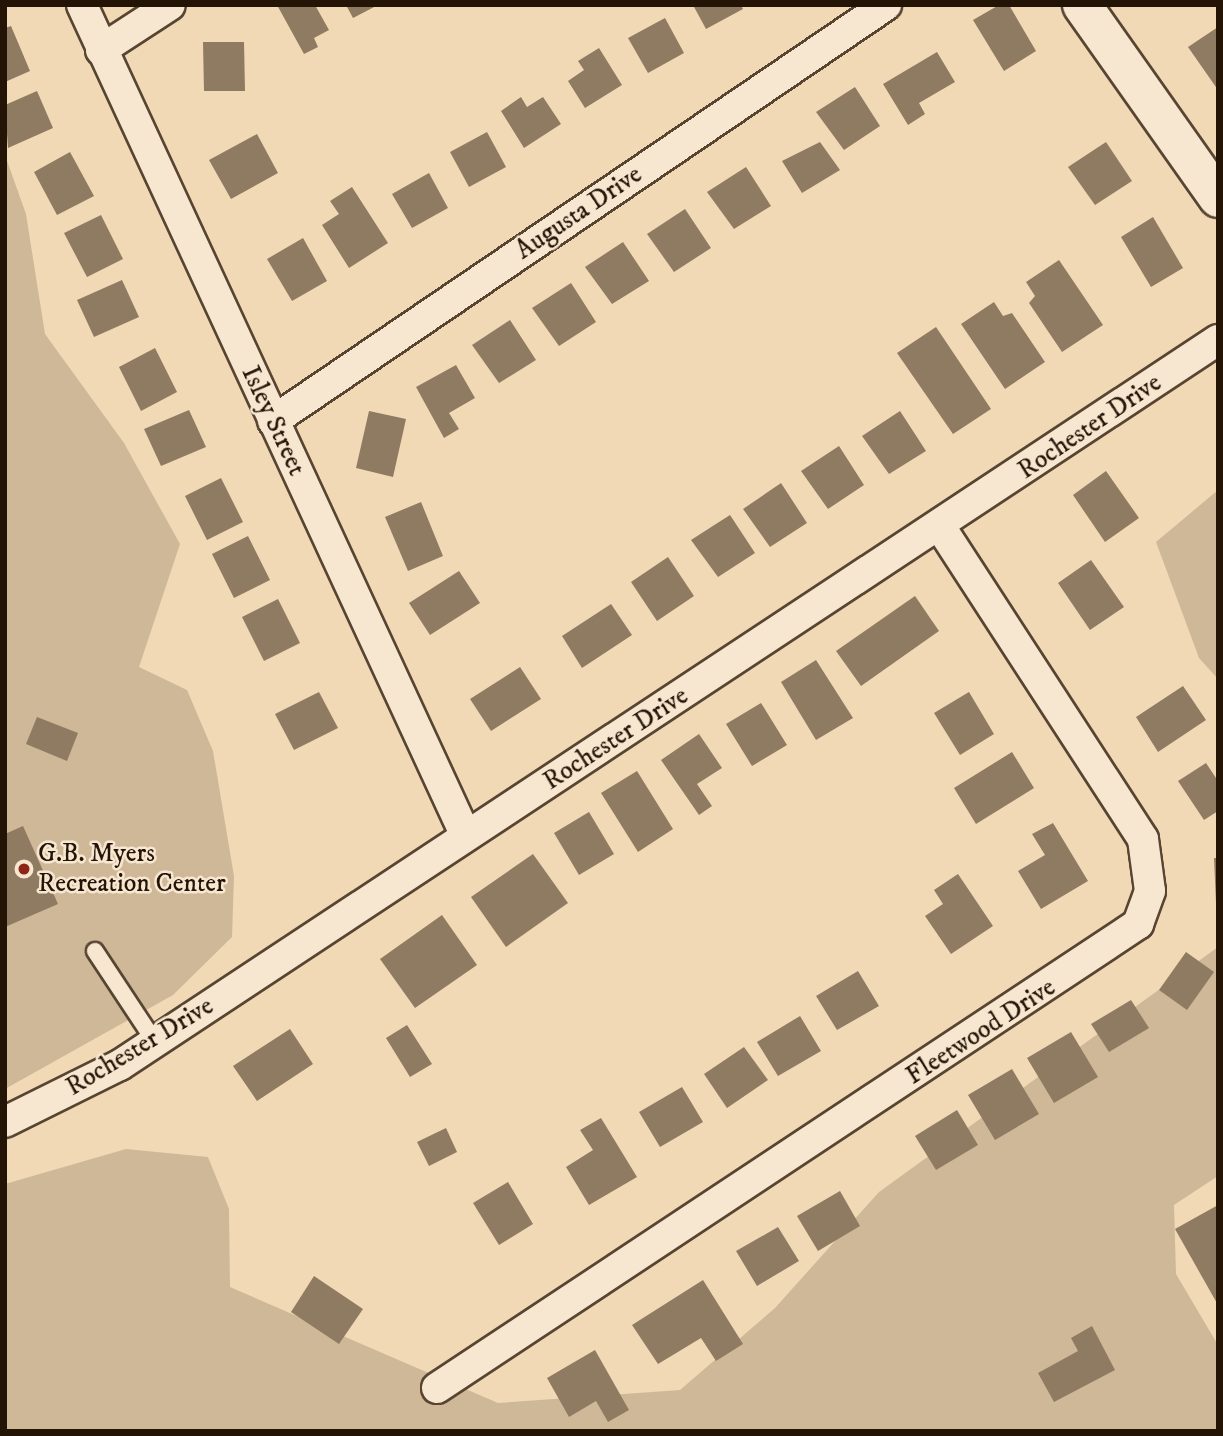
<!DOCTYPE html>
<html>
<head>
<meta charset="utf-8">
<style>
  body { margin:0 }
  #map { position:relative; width:1223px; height:1436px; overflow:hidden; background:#f2d9b6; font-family:"IM FELL DW Pica",serif }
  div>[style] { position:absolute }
  .green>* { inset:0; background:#cfb898 }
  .building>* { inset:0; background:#8f7a62 }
  .roads { filter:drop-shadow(2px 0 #574532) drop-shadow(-2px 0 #574532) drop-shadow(0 2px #574532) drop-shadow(0 -2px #574532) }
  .lane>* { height:16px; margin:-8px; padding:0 8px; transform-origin:8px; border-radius:8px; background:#f7e6d0 }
  .street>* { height:30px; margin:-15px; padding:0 15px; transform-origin:15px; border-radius:15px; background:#f7e6d0 }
  .secondary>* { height:38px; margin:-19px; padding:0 19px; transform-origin:19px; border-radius:19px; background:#f7e6d0 }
  .dots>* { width:19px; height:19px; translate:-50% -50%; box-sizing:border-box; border:4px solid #f7e6d0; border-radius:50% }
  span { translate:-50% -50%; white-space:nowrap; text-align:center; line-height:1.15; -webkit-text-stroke:5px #f7e6d0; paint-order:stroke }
  .street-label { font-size:26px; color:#231406 }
  .poi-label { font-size:26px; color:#231406 }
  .left { translate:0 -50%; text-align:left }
  .frame { position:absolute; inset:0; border:7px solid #231406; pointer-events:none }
</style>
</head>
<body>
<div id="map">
  <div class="green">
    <div style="clip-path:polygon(5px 155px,26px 214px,45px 334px,124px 443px,180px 544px,139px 667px,187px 690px,213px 751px,234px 876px,232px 937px,173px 995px,5px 1089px)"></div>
    <div style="clip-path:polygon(1218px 490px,1218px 679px,1199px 658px,1156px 542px)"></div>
    <div style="clip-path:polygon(1218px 947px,1218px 1176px,1174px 1205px,1176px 1274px,1218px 1345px,1218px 1431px,5px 1431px,5px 1184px,126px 1149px,208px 1157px,229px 1209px,230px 1287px,498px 1403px,680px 1390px,775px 1308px,879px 1192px)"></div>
  </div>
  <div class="building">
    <div style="clip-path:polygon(277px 5px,315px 5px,329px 30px,314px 38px,318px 47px,304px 54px)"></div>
    <div style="clip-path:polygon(346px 5px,378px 5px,353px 18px)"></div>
    <div style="clip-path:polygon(693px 5px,741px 5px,743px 9px,706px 29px)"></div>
    <div style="clip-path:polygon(999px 5px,1009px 5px,1036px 51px,1004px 71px,973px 20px)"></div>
    <div style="clip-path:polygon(665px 18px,684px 53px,648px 73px,628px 38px)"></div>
    <div style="clip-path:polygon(11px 26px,30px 71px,5px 82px,5px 28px)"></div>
    <div style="clip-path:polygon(1218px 27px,1218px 90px,1188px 47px)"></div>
    <div style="clip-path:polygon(203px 42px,244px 42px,245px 91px,204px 91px)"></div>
    <div style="clip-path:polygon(599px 48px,622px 85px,585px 108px,568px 81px,584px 70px,578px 61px)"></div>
    <div style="clip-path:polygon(937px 52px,955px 82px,919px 103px,925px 114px,908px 125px,883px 84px)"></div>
    <div style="clip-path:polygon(855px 87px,880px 126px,844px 150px,816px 112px)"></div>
    <div style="clip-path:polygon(37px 91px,53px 128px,8px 148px,5px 105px)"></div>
    <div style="clip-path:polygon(521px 97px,527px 107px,543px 97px,561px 124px,524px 148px,501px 111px)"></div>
    <div style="clip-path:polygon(487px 132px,506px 167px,469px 187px,450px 152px)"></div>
    <div style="clip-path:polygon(257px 134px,278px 173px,231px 199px,209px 160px)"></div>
    <div style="clip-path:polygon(820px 142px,840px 170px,802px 193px,782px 161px)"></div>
    <div style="clip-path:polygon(1106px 142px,1132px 181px,1095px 205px,1068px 167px)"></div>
    <div style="clip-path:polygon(70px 152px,94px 196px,57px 215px,34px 172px)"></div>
    <div style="clip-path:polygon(746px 167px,771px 206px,734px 229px,707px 192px)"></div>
    <div style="clip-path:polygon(429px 173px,448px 208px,412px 228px,392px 194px)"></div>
    <div style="clip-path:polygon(352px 187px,388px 243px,349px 268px,322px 225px,339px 214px,330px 201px)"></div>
    <div style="clip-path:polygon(685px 209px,711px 248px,674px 272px,647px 234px)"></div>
    <div style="clip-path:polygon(101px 215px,123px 259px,87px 277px,64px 233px)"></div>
    <div style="clip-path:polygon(1153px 217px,1183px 268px,1151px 287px,1121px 237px)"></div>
    <div style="clip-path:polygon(303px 238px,327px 281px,292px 301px,267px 259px)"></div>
    <div style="clip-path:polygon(623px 242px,649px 281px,612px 304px,585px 267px)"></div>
    <div style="clip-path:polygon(1059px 260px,1103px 325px,1062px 352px,1029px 303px,1035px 296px,1026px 282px)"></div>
    <div style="clip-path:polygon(122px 280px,139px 317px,94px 337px,77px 300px)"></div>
    <div style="clip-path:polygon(571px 283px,596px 322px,559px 346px,532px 308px)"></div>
    <div style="clip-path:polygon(994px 302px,1003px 316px,1012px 313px,1045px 362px,1005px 389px,961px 324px)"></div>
    <div style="clip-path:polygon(510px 320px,536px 360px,499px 383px,472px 345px)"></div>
    <div style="clip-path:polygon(936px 327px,991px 409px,953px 434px,897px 353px)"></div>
    <div style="clip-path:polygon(155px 348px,177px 392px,141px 411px,119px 367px)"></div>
    <div style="clip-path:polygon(456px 365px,475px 398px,449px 413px,459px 429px,444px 438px,416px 387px)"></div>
    <div style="clip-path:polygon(189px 410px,206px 447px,161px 466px,144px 429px)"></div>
    <div style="clip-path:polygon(369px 411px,406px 419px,393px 477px,356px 468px)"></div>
    <div style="clip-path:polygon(900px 411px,926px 451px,889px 474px,862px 436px)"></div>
    <div style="clip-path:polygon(839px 446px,864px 485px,828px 509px,801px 471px)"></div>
    <div style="clip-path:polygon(1106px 471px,1139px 518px,1105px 542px,1073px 495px)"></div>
    <div style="clip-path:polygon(221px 478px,243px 522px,207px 540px,185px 496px)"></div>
    <div style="clip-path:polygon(781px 483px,807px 523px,770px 547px,743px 509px)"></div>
    <div style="clip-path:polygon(421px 502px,443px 556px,408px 571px,385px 517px)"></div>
    <div style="clip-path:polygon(730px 515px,755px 553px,718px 577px,691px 540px)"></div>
    <div style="clip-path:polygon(248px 536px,270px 580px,234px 598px,212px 554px)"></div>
    <div style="clip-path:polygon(668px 557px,694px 596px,657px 621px,631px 582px)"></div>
    <div style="clip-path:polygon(1091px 560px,1124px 607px,1090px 630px,1058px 583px)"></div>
    <div style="clip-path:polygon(459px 571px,480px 603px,430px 635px,409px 603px)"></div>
    <div style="clip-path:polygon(915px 596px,939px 631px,861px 686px,836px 651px)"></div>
    <div style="clip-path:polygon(278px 599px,300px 643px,264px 661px,242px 617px)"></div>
    <div style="clip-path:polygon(611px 604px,632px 635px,582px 668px,562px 636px)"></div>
    <div style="clip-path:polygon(816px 660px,853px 718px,816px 740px,781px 682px)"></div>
    <div style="clip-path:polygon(520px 667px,541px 699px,491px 731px,470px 699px)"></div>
    <div style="clip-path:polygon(1183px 686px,1206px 720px,1158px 752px,1136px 717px)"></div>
    <div style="clip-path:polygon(319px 692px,338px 728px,294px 750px,275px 714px)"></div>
    <div style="clip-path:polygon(969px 692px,994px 734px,960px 755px,934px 713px)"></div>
    <div style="clip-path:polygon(761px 703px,787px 745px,752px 766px,726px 724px)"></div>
    <div style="clip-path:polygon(37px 717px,78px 733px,67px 761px,26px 744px)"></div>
    <div style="clip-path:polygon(699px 734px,722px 768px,697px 784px,712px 806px,699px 815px,661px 760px)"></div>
    <div style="clip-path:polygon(1012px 752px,1034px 788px,976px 824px,954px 788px)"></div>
    <div style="clip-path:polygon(1206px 763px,1218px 781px,1218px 811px,1204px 820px,1178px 781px)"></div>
    <div style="clip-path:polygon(637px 771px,673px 829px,638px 852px,601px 793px)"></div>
    <div style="clip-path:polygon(589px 812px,614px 854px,579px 875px,554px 833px)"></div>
    <div style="clip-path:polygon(1053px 823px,1088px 881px,1041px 909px,1018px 871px,1045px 855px,1032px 834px)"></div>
    <div style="clip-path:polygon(23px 826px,58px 904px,5px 927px,5px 834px)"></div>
    <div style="clip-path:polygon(533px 854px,568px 903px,506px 947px,471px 897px)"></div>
    <div style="clip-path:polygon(1214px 858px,1218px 858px,1218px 903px,1216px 903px)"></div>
    <div style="clip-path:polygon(958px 874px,993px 926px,951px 954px,925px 916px,943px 904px,934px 890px)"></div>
    <div style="clip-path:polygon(442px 915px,477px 965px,415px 1008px,380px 959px)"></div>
    <div style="clip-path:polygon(1186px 952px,1214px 972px,1187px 1010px,1159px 990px)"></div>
    <div style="clip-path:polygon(858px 971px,879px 1006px,837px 1030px,816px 996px)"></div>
    <div style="clip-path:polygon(1131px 1000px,1149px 1028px,1109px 1052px,1091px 1024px)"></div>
    <div style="clip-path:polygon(800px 1016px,821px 1051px,778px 1076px,757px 1042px)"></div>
    <div style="clip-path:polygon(407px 1025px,432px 1064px,410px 1077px,386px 1038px)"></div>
    <div style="clip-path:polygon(290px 1029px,313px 1064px,257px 1101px,233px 1066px)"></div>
    <div style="clip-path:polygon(1071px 1032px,1098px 1077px,1054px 1103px,1027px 1058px)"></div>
    <div style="clip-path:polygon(744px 1047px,768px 1080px,727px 1108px,704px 1074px)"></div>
    <div style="clip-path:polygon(1012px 1069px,1039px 1114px,995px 1140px,968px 1095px)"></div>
    <div style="clip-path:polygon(682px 1087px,703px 1122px,660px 1147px,639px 1112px)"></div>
    <div style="clip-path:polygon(957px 1110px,978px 1145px,936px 1170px,915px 1136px)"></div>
    <div style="clip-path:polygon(601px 1118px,637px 1177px,589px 1205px,566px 1167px,593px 1150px,580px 1130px)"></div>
    <div style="clip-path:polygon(446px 1128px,457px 1152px,429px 1166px,417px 1142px)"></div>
    <div style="clip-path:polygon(508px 1182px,533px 1224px,499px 1245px,473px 1203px)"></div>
    <div style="clip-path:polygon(840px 1191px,860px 1226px,818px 1251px,797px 1216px)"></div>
    <div style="clip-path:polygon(1218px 1205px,1218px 1305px,1175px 1229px)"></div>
    <div style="clip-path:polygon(778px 1227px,799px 1261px,757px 1286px,736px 1251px)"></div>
    <div style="clip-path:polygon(314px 1276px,363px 1309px,339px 1344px,291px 1312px)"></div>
    <div style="clip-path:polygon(703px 1280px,743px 1344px,716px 1361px,701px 1338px,658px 1364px,632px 1325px)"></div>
    <div style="clip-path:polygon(1092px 1326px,1115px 1370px,1054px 1402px,1038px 1373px,1078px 1351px,1071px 1338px)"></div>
    <div style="clip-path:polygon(595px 1350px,629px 1410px,608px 1422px,596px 1401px,569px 1417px,547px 1378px)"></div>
  </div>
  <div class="roads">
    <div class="lane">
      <div style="left:95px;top:951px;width:109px;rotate:56.6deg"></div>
    </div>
    <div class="street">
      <div style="left:82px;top:5px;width:915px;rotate:65.2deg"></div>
      <div style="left:101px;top:50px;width:82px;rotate:-33.1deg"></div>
      <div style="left:273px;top:421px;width:741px;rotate:-34.16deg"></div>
      <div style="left:5px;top:1122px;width:128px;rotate:-26.4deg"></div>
      <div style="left:120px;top:1065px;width:1316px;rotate:-33.44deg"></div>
      <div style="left:437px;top:1388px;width:841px;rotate:-33.5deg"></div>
      <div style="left:1138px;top:924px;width:35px;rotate:-70deg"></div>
      <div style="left:1150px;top:891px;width:52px;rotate:-97.7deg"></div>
      <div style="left:1143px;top:839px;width:371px;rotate:-123deg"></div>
    </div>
    <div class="secondary">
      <div style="left:1082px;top:5px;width:236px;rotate:54.8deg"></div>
    </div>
  </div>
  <div class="dots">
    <div style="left:24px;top:869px;background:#8f2418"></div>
  </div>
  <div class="street-label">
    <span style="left:579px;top:213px;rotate:-34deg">Augusta Drive</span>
    <span style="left:273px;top:421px;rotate:65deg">Isley Street</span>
    <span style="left:1090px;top:427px;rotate:-34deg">Rochester Drive</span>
    <span style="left:616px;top:739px;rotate:-33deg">Rochester Drive</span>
    <span style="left:981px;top:1032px;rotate:-33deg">Fleetwood Drive</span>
    <span style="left:140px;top:1047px;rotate:-31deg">Rochester Drive</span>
  </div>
  <div class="poi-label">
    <span class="left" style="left:38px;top:869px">G.B. Myers<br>Recreation Center</span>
  </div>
  <div class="frame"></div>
</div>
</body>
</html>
